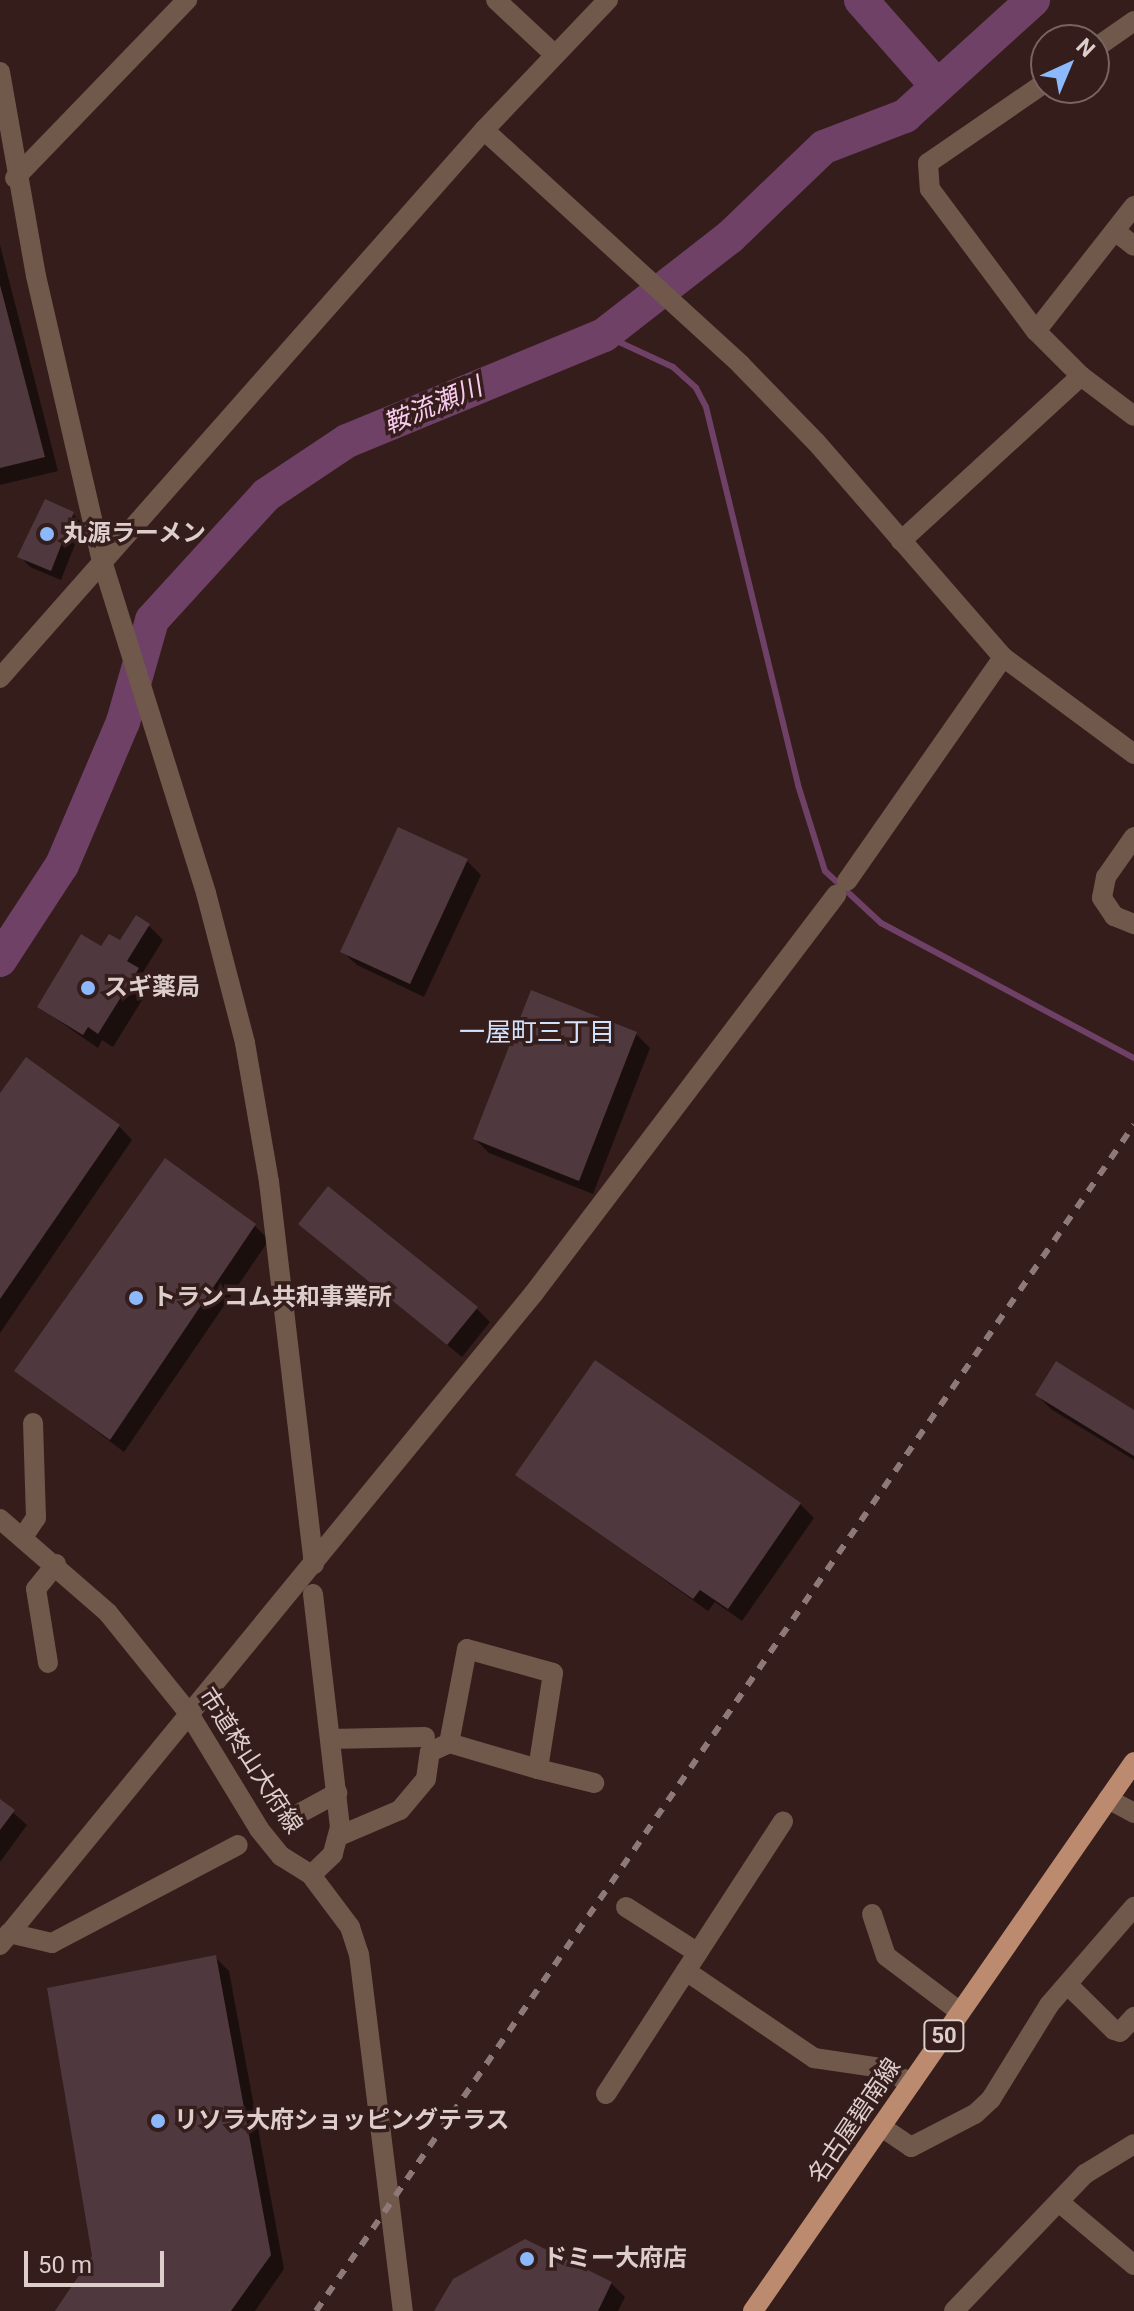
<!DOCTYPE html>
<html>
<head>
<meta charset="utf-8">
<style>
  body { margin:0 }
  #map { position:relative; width:1134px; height:2311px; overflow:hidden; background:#341d1b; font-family:Roboto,"Noto Sans JP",sans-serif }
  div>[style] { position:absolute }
  .shadow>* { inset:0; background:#0007 }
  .stream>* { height:6px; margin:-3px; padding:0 3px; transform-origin:3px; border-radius:3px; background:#6f4167 }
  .river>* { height:34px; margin:-17px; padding:0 17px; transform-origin:17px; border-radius:17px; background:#6f4167 }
  .building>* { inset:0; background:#50383f }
  .minor>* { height:20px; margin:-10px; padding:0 10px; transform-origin:10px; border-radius:10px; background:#70584b }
  .tertiary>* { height:20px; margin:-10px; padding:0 10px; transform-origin:10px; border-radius:10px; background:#70584b }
  .primary>* { height:20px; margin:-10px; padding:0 10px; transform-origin:10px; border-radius:10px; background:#bc8a6f }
  .rail>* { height:6px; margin-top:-3px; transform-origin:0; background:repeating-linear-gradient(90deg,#8d7a78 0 10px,transparent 0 20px) }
  .dots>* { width:22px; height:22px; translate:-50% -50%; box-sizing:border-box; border:4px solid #341d1b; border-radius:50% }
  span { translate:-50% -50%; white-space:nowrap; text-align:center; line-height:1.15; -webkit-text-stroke:7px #341d1b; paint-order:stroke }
  .shield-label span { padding:2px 6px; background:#341d1b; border:2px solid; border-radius:6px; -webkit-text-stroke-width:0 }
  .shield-label { font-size:22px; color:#ddcecc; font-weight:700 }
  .poi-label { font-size:24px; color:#ddcecc; font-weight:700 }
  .left { translate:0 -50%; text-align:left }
  .street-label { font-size:24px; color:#ddcecc }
  .water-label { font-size:26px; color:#f9ccef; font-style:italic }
  .neighbourhood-label { font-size:26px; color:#d0e2fc }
  .north { position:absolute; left:1030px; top:24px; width:80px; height:80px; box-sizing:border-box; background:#341d1b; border:2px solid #786462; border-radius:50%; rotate:44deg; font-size:22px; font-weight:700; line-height:32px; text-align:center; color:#ddcecc }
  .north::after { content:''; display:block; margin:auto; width:28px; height:36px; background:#8cb9fc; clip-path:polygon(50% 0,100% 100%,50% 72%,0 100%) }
  .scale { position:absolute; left:24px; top:2251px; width:140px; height:36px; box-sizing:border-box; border:4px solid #ddcecc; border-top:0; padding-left:10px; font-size:24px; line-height:28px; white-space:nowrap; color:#ddcecc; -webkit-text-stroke:6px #341d1b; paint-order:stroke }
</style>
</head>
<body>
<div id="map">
  <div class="shadow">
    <div style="clip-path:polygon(0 245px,58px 471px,0 485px)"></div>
    <div style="clip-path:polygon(72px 513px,83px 524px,61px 580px,30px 567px,20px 556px)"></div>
    <div style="clip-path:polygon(467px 861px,481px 875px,424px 997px,357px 965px,343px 952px)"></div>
    <div style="clip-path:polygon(149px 926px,163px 940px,142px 974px,152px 984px,113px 1047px,102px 1040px,98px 1048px,39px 1007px,101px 949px)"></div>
    <div style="clip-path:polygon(636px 1034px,650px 1048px,593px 1194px,489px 1153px,475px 1139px)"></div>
    <div style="clip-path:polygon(0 1097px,119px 1126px,132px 1140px,0 1333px)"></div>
    <div style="clip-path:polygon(300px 1224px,476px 1308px,490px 1322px,462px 1357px)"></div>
    <div style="clip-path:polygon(255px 1226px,269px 1240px,124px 1452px,17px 1371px)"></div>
    <div style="clip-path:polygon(1037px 1395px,1134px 1412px,1134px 1460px,1051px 1409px)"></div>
    <div style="clip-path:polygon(518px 1475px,800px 1504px,814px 1518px,742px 1621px,715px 1602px,708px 1611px)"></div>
    <div style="clip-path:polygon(0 1801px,27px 1825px,0 1862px)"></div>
    <div style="clip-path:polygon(215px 1957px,229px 1971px,284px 2269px,255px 2311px,58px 2311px,95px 2256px)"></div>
    <div style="clip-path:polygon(611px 2283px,625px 2297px,618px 2311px,436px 2311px)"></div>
  </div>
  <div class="stream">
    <div style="left:604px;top:335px;width:76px;rotate:24.9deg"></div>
    <div style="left:673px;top:367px;width:31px;rotate:42deg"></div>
    <div style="left:696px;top:388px;width:21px;rotate:62deg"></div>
    <div style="left:706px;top:407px;width:389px;rotate:76.3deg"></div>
    <div style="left:798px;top:785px;width:90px;rotate:72.6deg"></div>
    <div style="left:825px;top:871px;width:76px;rotate:42.9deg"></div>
    <div style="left:881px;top:923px;width:287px;rotate:28.1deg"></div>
  </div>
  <div class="river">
    <div style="left:861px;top:0;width:115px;rotate:48.5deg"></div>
    <div style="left:0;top:960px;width:113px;rotate:-56.9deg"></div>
    <div style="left:62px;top:865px;width:155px;rotate:-66.9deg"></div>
    <div style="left:123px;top:722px;width:106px;rotate:-74.1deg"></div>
    <div style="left:152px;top:620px;width:169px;rotate:-47.6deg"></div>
    <div style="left:266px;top:495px;width:97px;rotate:-33.7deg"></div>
    <div style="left:347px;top:441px;width:278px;rotate:-22.4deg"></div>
    <div style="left:604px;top:335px;width:160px;rotate:-37.9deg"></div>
    <div style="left:730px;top:237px;width:130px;rotate:-43.8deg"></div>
    <div style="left:824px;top:147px;width:87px;rotate:-20.9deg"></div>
    <div style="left:905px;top:116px;width:173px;rotate:-42.2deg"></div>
  </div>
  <div class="building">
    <div style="clip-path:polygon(0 285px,45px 457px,0 468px)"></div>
    <div style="clip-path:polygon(45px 499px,74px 512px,51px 571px,17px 557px)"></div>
    <div style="clip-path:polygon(398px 827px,468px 859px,410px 984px,340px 952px)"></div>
    <div style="clip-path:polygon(136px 915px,150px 924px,127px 961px,139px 968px,98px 1034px,88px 1027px,83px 1035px,37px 1007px,81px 934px,101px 946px,109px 934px,120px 940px)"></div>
    <div style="clip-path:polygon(531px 990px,637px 1032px,579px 1181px,473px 1139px)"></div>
    <div style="clip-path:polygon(26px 1057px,120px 1125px,0 1299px,0 1093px)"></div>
    <div style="clip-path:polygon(165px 1158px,256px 1224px,110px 1440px,14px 1371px)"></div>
    <div style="clip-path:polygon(328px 1186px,478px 1307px,447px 1345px,298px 1224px)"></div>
    <div style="clip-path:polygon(595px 1360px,801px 1503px,728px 1609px,700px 1590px,693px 1599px,515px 1475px)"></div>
    <div style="clip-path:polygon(1056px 1361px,1134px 1410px,1134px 1456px,1035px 1395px)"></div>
    <div style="clip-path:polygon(0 1799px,15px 1810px,0 1830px)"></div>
    <div style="clip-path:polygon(216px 1955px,271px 2255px,231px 2311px,55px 2311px,92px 2256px,47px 1988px)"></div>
    <div style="clip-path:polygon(525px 2239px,612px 2282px,598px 2311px,434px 2311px,453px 2279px)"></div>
  </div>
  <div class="minor">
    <div style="left:496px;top:0;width:79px;rotate:43deg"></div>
    <div style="left:1094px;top:49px;width:49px;rotate:-35deg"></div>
    <div style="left:1046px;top:82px;width:143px;rotate:145.5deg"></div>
    <div style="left:928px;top:163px;width:26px;rotate:86deg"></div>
    <div style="left:930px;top:189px;width:177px;rotate:53.3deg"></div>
    <div style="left:1036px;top:331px;width:64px;rotate:45deg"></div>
    <div style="left:1081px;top:376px;width:66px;rotate:37deg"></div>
    <div style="left:15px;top:178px;width:248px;rotate:-46deg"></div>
    <div style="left:1115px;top:231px;width:24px;rotate:38deg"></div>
    <div style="left:1036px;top:331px;width:159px;rotate:-51.9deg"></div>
    <div style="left:901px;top:541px;width:244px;rotate:-42.5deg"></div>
    <div style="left:1134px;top:837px;width:49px;rotate:125deg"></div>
    <div style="left:1106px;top:877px;width:21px;rotate:101deg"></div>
    <div style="left:1102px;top:898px;width:22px;rotate:56deg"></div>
    <div style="left:1114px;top:916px;width:22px;rotate:22deg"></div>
    <div style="left:23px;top:1537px;width:23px;rotate:-56deg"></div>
    <div style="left:36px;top:1518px;width:95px;rotate:-91.8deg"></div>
    <div style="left:313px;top:1594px;width:235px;rotate:83.4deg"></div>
    <div style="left:340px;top:1827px;width:28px;rotate:105deg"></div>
    <div style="left:333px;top:1854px;width:30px;rotate:136deg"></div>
    <div style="left:311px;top:1875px;width:65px;rotate:53.1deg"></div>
    <div style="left:350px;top:1927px;width:28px;rotate:72deg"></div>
    <div style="left:359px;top:1954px;width:360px;rotate:83deg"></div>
    <div style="left:48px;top:1663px;width:75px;rotate:-99.2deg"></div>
    <div style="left:36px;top:1589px;width:32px;rotate:-51deg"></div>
    <div style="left:330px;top:1739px;width:95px;rotate:-1.2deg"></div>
    <div style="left:538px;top:1769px;width:58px;rotate:14deg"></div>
    <div style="left:1108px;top:1799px;width:30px;rotate:28deg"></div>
    <div style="left:289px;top:1819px;width:55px;rotate:-28.4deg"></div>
    <div style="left:339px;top:1836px;width:66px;rotate:-23.1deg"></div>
    <div style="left:400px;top:1810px;width:40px;rotate:-50deg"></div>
    <div style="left:426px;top:1779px;width:27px;rotate:-82deg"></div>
    <div style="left:430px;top:1752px;width:21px;rotate:-25deg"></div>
    <div style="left:449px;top:1743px;width:93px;rotate:16.3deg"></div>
    <div style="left:538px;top:1769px;width:97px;rotate:-81.1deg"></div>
    <div style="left:553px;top:1673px;width:89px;rotate:-164.4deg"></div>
    <div style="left:467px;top:1649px;width:96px;rotate:100.8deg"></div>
    <div style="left:626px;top:1907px;width:85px;rotate:32.6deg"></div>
    <div style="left:872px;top:1914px;width:44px;rotate:71.6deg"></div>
    <div style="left:886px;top:1956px;width:93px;rotate:37.1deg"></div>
    <div style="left:9px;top:1933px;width:44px;rotate:13.1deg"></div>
    <div style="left:52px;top:1943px;width:210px;rotate:-27.8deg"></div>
    <div style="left:686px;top:1971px;width:155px;rotate:34.2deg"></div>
    <div style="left:814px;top:2058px;width:69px;rotate:8.4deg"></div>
    <div style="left:882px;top:2068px;width:33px;rotate:27deg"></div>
    <div style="left:1068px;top:1985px;width:64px;rotate:44.4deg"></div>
    <div style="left:1114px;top:2030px;width:6px;rotate:18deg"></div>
    <div style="left:1120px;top:2032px;width:21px;rotate:-47deg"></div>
    <div style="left:606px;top:2094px;width:325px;rotate:-57deg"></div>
    <div style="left:883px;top:2128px;width:34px;rotate:34deg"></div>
    <div style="left:911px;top:2147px;width:72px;rotate:-27.3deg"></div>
    <div style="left:975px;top:2114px;width:22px;rotate:-43deg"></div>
    <div style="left:991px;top:2099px;width:110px;rotate:-58.3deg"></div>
    <div style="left:1049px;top:2005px;width:130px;rotate:-49.1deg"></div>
    <div style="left:1059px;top:2202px;width:98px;rotate:40deg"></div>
    <div style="left:954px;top:2311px;width:190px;rotate:-46.3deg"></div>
    <div style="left:1085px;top:2174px;width:57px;rotate:-31.5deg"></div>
  </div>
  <div class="tertiary">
    <div style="left:0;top:72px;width:207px;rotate:80deg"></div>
    <div style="left:36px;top:276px;width:293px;rotate:77deg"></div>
    <div style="left:102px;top:561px;width:348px;rotate:72.6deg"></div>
    <div style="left:206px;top:893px;width:155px;rotate:75.4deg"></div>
    <div style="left:245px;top:1043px;width:141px;rotate:80.2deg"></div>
    <div style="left:269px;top:1182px;width:385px;rotate:83.3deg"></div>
    <div style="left:484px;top:130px;width:348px;rotate:42.4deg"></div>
    <div style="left:741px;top:365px;width:107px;rotate:45.8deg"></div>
    <div style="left:816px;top:442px;width:285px;rotate:49deg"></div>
    <div style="left:1003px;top:657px;width:163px;rotate:36.5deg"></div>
    <div style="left:0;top:678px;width:731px;rotate:-48.55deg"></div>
    <div style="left:484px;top:130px;width:180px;rotate:-46.4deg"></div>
    <div style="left:847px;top:881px;width:273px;rotate:-55.1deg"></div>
    <div style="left:0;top:1519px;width:143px;rotate:41deg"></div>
    <div style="left:108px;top:1613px;width:127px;rotate:51.1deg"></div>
    <div style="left:188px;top:1712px;width:137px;rotate:58.7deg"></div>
    <div style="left:259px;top:1829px;width:35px;rotate:51deg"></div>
    <div style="left:281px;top:1856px;width:36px;rotate:32deg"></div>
    <div style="left:0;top:1945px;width:843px;rotate:-50.68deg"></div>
    <div style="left:534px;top:1293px;width:500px;rotate:-52.8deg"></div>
  </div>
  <div class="primary">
    <div style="left:753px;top:2311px;width:668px;rotate:-55.24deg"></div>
  </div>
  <div class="rail">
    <div style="left:316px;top:2311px;width:1441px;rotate:-55.41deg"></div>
  </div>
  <div class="dots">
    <div style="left:47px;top:534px;background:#8cb9fc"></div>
    <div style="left:88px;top:988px;background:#8cb9fc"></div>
    <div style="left:136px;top:1298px;background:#8cb9fc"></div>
    <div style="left:158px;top:2121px;background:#8cb9fc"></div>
    <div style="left:527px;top:2259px;background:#8cb9fc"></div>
  </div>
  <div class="shield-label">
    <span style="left:944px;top:2036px">50</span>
  </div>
  <div class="poi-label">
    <span class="left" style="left:63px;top:534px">丸源ラーメン</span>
    <span class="left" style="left:104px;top:988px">スギ薬局</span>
    <span class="left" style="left:152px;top:1298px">トランコム共和事業所</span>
    <span class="left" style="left:174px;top:2121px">リソラ大府ショッピングテラス</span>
    <span class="left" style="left:543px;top:2259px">ドミー大府店</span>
  </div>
  <div class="street-label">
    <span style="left:250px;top:1761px;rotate:57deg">市道柊山大府線</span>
    <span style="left:855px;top:2121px;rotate:-56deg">名古屋碧南線</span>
  </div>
  <div class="water-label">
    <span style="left:433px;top:406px;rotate:-23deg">鞍流瀬川</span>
  </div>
  <div class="neighbourhood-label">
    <span style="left:537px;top:1033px">一屋町三丁目</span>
  </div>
  <div class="north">N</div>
  <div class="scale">50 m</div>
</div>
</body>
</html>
